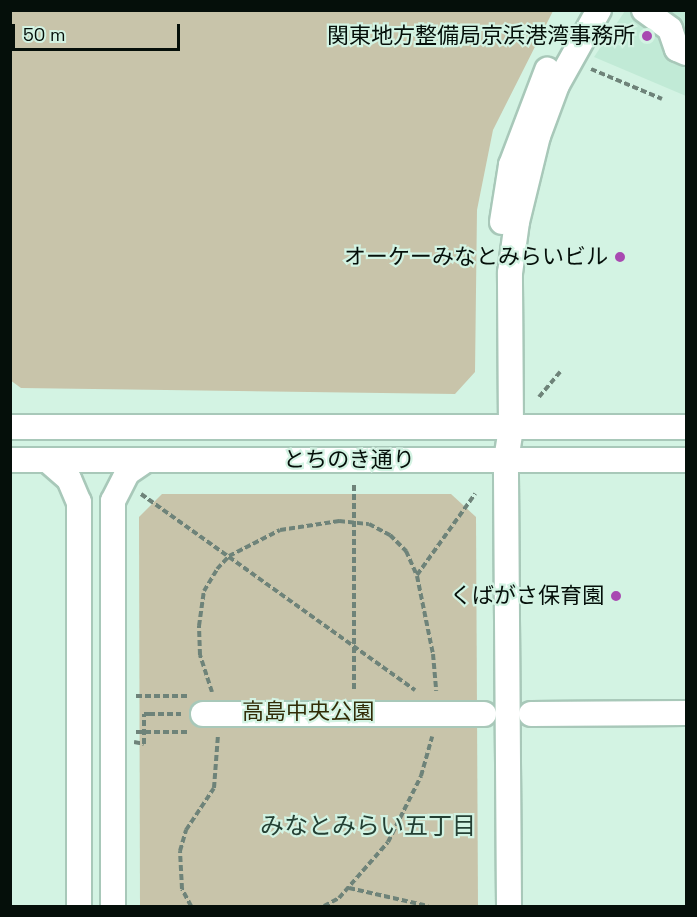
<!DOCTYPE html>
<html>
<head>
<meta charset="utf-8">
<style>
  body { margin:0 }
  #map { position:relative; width:697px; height:917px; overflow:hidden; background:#d3f3e3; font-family:"Space Grotesk","Noto Sans JP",sans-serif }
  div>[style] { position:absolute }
  .built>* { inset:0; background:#c1ead6 }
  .green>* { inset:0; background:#c8c4aa }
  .path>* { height:4px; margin-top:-2px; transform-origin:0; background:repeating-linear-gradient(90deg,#6e8379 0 6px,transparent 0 9px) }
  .roads { filter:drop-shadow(2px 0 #a8c8b9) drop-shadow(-2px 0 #a8c8b9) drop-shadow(0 2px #a8c8b9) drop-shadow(0 -2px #a8c8b9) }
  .minor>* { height:24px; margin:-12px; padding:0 12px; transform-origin:12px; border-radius:12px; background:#fff }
  .path-bridge>* { height:4px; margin-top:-2px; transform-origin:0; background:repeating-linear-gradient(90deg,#6e8379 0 6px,transparent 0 9px) }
  .dots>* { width:16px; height:16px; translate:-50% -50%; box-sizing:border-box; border:3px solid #d3f3e3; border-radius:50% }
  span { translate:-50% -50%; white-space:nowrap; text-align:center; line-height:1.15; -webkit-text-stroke:4.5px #d3f3e3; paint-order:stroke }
  .poi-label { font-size:22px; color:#050f0a }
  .right { translate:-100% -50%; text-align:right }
  .street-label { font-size:22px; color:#050f0a }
  .park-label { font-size:22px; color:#312c07 }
  .neighbourhood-label { font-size:24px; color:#244034 }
  .frame { position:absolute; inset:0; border:12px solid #050f0a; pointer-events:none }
  .scale { position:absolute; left:12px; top:24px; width:168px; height:27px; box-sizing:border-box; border:3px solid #050f0a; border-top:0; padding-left:8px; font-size:18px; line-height:21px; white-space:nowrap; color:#050f0a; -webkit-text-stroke:4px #d3f3e3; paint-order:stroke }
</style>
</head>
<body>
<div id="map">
  <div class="built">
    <div style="clip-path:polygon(625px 11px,686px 11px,686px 96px,594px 57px)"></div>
  </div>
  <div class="green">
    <div style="clip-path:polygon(10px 11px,553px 11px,493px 130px,477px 210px,475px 372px,455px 394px,21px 388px,10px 380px)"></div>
    <div style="clip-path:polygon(162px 494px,451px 494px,476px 517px,478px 906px,140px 906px,139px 517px)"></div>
  </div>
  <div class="path">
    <div style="left:591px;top:69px;width:77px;rotate:22.9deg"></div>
    <div style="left:539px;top:397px;width:33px;rotate:-50deg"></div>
    <div style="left:354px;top:485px;width:206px;rotate:90deg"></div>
    <div style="left:141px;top:494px;width:337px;rotate:35.6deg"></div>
    <div style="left:417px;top:575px;width:100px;rotate:-54.4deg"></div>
    <div style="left:212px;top:692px;width:39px;rotate:-108deg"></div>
    <div style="left:200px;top:655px;width:29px;rotate:-92deg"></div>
    <div style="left:199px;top:626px;width:35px;rotate:-82deg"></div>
    <div style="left:204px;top:591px;width:26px;rotate:-59deg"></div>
    <div style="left:217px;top:569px;width:18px;rotate:-47deg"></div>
    <div style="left:229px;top:556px;width:57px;rotate:-27deg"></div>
    <div style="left:280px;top:530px;width:60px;rotate:-8.7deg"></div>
    <div style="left:339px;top:521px;width:30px;rotate:6deg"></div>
    <div style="left:369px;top:524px;width:24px;rotate:28deg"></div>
    <div style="left:390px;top:535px;width:23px;rotate:45deg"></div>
    <div style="left:406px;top:551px;width:27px;rotate:66deg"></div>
    <div style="left:417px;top:576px;width:80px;rotate:78.4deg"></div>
    <div style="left:433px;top:654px;width:37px;rotate:85deg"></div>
    <div style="left:136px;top:696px;width:52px"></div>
    <div style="left:149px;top:714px;width:32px"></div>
    <div style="left:136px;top:732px;width:52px"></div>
    <div style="left:134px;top:742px;width:10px;rotate:11deg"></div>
    <div style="left:349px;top:888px;width:81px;rotate:12.8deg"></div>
    <div style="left:191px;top:906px;width:19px;rotate:-118deg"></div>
    <div style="left:182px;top:889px;width:38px;rotate:-93deg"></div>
    <div style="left:180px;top:851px;width:22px;rotate:-74deg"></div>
    <div style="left:186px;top:830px;width:50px;rotate:-56.3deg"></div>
    <div style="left:214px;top:788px;width:53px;rotate:-85.7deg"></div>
    <div style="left:324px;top:906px;width:17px;rotate:-28deg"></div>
    <div style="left:339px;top:898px;width:74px;rotate:-48.8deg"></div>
    <div style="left:388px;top:842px;width:74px;rotate:-63.4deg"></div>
    <div style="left:421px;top:776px;width:41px;rotate:-74.2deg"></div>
  </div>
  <div class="roads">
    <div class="minor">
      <div style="left:644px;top:10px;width:32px;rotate:36deg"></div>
      <div style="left:670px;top:29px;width:21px;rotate:71deg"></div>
      <div style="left:677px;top:49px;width:10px;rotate:24deg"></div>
      <div style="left:502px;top:222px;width:58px;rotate:-81deg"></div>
      <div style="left:511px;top:165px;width:102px;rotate:-69.2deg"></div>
      <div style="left:10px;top:427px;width:676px"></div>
      <div style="left:10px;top:460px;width:676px"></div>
      <div style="left:47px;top:460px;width:29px;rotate:41deg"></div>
      <div style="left:69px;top:479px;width:25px;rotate:67deg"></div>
      <div style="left:79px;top:502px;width:404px;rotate:90deg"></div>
      <div style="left:203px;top:714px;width:281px"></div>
      <div style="left:531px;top:714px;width:155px;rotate:-0.4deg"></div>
      <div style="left:113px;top:906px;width:405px;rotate:-90deg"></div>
      <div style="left:113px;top:501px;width:31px;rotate:-63deg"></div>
      <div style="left:127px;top:473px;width:23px;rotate:-34deg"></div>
      <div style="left:509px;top:906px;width:446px;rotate:-90.4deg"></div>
      <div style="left:506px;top:460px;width:33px;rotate:-81deg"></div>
      <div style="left:511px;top:427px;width:154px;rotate:-90.4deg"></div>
      <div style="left:510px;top:273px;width:51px;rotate:-82.2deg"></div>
      <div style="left:517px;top:222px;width:89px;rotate:-76.3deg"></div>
      <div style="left:538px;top:136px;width:54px;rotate:-69.6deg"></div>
      <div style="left:557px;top:85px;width:86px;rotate:-60.8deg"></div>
    </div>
  </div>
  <div class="path-bridge">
    <div style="left:144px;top:744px;width:30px;rotate:-90deg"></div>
    <div style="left:144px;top:714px;width:5px"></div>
  </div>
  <div class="dots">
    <div style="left:647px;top:36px;background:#a849b1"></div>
    <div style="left:620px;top:257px;background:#a849b1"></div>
    <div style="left:616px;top:596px;background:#a849b1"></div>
  </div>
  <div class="poi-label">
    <span class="right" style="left:635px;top:36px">関東地方整備局京浜港湾事務所</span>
    <span class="right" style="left:608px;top:257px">オーケーみなとみらいビル</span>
    <span class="right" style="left:604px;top:596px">くばがさ保育園</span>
  </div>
  <div class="street-label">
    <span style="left:349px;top:460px">とちのき通り</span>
  </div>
  <div class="park-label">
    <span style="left:308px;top:712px">高島中央公園</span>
  </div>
  <div class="neighbourhood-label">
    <span style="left:368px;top:826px">みなとみらい五丁目</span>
  </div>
  <div class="frame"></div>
  <div class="scale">50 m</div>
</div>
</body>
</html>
